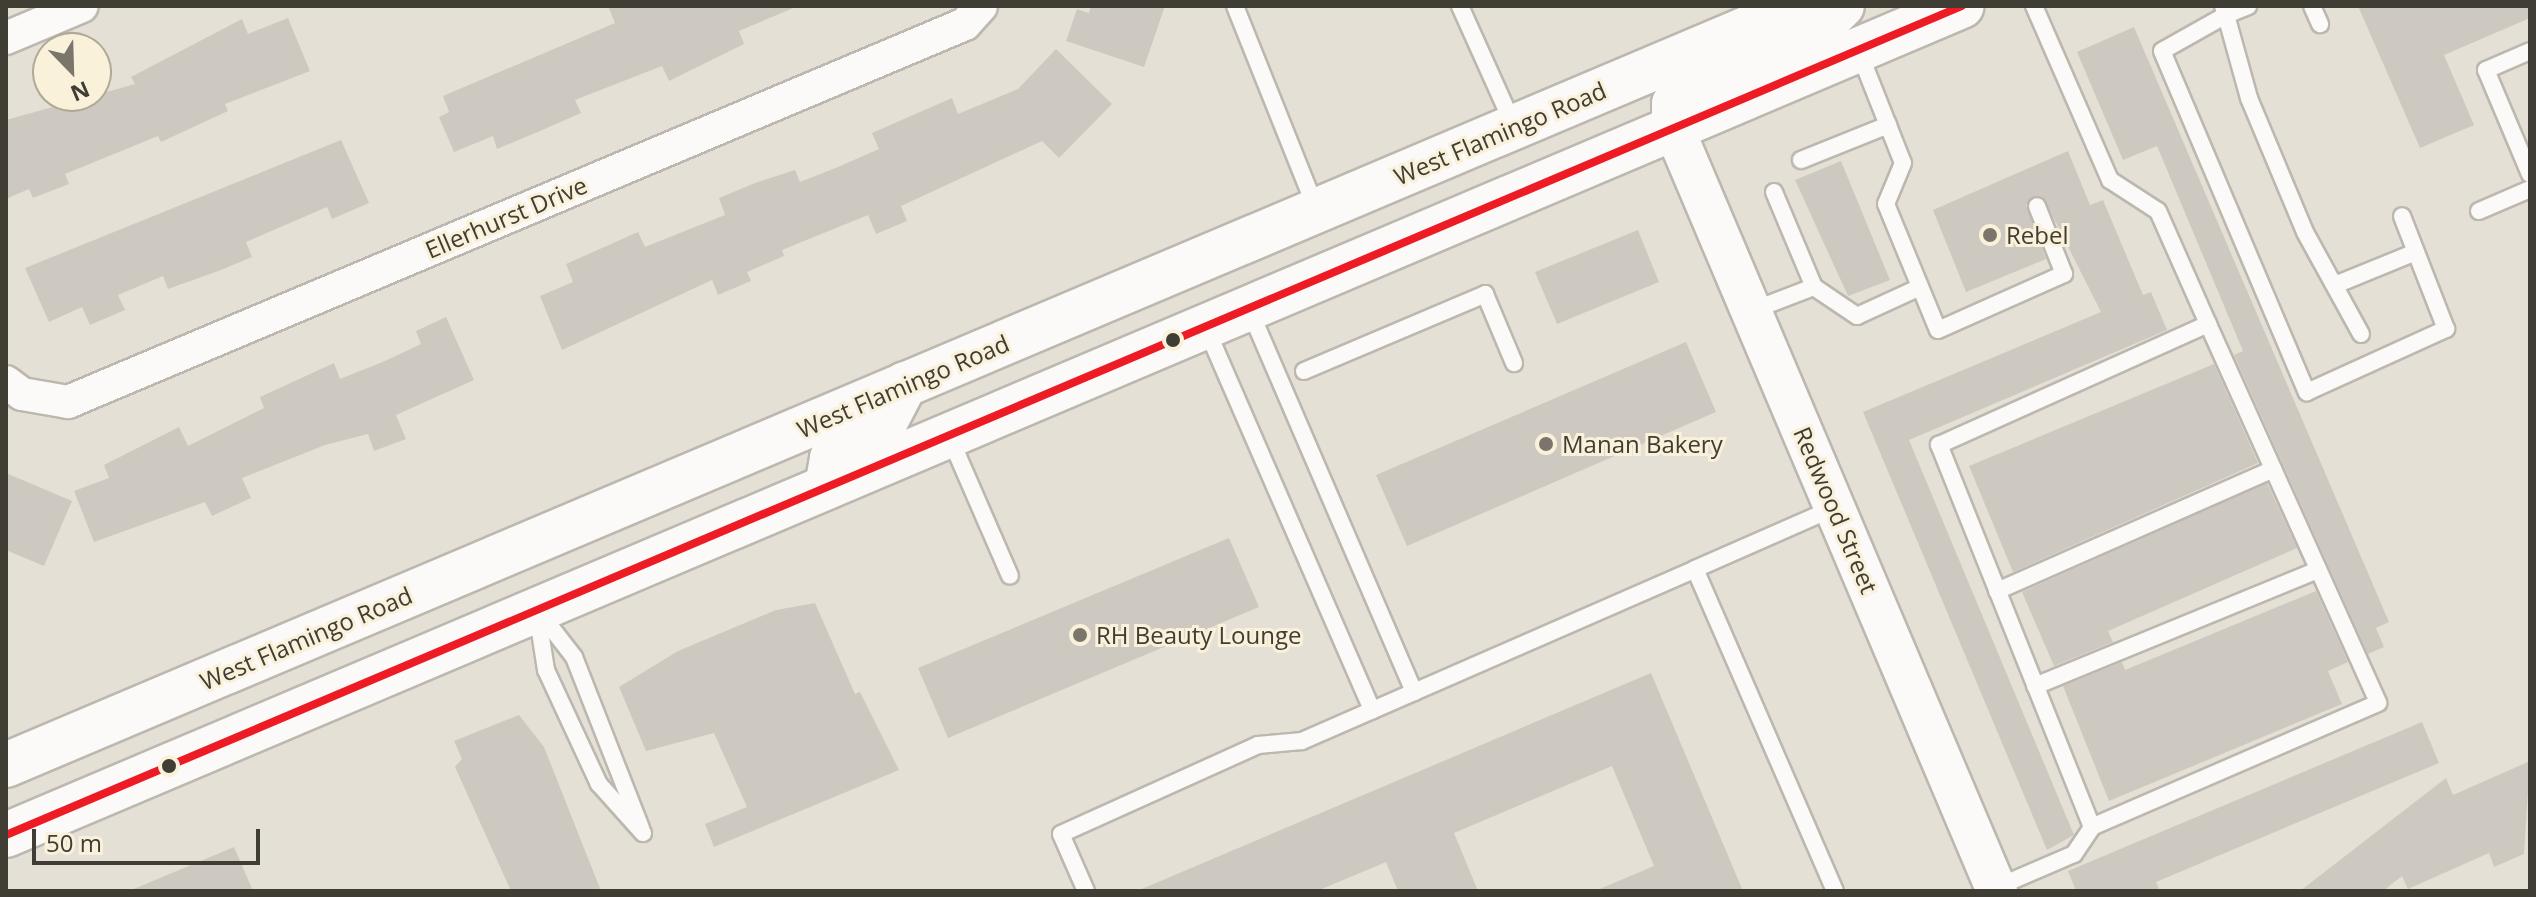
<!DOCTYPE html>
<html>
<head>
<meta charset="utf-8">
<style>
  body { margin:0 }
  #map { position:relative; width:2536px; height:897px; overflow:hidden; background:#e5e0d5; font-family:"Open Sans",sans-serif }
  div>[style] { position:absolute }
  .building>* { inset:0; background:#cec9c0 }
  .roads { filter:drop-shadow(2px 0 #bcb8af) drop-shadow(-2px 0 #bcb8af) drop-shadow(0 2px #bcb8af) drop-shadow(0 -2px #bcb8af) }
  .service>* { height:16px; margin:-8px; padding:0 8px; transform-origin:8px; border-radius:8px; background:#fbfaf9 }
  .minor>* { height:32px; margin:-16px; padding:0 16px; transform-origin:16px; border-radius:16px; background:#fbfaf9 }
  .tertiary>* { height:40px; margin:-20px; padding:0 20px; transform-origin:20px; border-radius:20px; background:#fbfaf9 }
  .primary>* { height:44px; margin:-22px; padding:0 22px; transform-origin:22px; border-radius:22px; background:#fbfaf9 }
  .bus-1>* { height:8px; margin:-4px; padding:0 4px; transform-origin:4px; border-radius:4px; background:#ed1c24 }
  .dots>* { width:22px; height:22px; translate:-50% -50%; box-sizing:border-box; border:4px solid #faf1db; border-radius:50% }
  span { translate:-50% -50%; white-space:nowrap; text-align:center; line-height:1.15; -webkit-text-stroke:6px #faf1db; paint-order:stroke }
  .street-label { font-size:24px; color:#403d34 }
  .poi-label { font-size:24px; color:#403d34 }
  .left { translate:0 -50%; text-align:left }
  .frame { position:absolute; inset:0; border:8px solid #403d34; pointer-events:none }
  .north { position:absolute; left:32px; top:32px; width:80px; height:80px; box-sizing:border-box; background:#faf1db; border:2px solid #b0a998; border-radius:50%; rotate:157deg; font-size:22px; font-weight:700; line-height:32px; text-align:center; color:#403d34 }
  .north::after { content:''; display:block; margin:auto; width:28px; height:36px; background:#7a766c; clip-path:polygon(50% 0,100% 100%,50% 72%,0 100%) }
  .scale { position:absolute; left:32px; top:829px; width:228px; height:36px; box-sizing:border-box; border:4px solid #403d34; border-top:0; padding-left:10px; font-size:24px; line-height:28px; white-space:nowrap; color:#403d34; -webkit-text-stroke:6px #faf1db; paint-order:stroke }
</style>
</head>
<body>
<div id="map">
  <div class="building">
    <div style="clip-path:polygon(608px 6px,798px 6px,739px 31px,744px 44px,669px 81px,662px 66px,575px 100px,581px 113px,540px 131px,497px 149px,493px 136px,454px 152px,439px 117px,449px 112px,443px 96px,615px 23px)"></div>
    <div style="clip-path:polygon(1091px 6px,1165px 6px,1144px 67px,1066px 41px,1077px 9px,1089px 13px)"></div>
    <div style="clip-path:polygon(2358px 6px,2530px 6px,2530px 18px,2444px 55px,2474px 125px,2420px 148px)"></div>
    <div style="clip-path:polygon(288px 18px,310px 71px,225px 104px,228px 111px,161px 142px,158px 136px,65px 174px,69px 184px,33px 198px,29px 189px,6px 199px,6px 120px,135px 84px,131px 77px,242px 19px,248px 34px)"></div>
    <div style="clip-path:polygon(2134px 27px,2389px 622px,2376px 628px,2384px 647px,2368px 654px,2234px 355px,2243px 351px,2157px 146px,2123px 160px,2077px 52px)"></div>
    <div style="clip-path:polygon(1056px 49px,1112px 104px,1059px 158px,1042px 141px,901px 206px,907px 221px,876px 234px,868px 215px,782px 250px,784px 256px,747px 272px,751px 281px,718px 295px,712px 280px,562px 350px,540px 296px,573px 282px,566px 264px,638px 232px,645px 247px,725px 215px,719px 198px,755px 183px,795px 170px,800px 182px,838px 167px,879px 149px,872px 133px,952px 98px,958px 114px,1018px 89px)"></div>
    <div style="clip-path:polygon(341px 140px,369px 203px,332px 219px,327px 207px,246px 242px,252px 257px,221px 270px,168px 289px,163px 276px,118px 295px,125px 310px,90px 325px,82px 307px,49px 322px,25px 268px)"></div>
    <div style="clip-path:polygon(2068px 151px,2090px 205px,2103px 200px,2143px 295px,2151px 292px,2167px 330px,1909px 440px,2074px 835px,2047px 850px,1863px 412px,2101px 312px,2043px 197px,2026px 205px,2046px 259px,1966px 292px,1933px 210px)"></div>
    <div style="clip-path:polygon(1841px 161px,1890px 280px,1848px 296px,1795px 180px)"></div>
    <div style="clip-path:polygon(1638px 230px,1659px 282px,1557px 324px,1535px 272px)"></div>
    <div style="clip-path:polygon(446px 317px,474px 380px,396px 415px,406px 439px,374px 451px,368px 434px,325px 445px,242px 478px,251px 498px,212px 516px,205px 502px,94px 542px,74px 491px,109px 478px,104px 465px,179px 427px,188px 446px,264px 408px,260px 397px,334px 363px,340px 379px,385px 361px,421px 344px,416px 331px)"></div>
    <div style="clip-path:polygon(1686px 342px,1716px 412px,1407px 546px,1376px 475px)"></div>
    <div style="clip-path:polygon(2214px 364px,2258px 463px,2013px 572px,1969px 466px)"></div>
    <div style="clip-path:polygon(6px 473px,72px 501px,44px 566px,6px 550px)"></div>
    <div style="clip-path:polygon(2267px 483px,2297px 548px,2108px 631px,2113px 642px,2054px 666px,2022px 592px)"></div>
    <div style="clip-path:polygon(1229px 538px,1259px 607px,948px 738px,918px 668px)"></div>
    <div style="clip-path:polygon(2316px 591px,2348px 662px,2328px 671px,2342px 704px,2109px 801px,2063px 686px,2122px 662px,2125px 670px)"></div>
    <div style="clip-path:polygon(815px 603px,855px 694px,860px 692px,899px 770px,714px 847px,705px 824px,747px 807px,714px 733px,646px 751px,619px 687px,678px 651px,776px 610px)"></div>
    <div style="clip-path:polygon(1651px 673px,1743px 891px,1595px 891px,1654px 866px,1612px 766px,1454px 833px,1478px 891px,1398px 891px,1386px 862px,1317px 891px,1137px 891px)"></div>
    <div style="clip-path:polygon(519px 715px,544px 747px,601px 891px,511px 891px,455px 767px,462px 759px,454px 741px)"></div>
    <div style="clip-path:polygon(2422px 722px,2439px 763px,2156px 882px,2160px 891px,2076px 891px,2068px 871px)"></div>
    <div style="clip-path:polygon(2530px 761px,2524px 854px,2494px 867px,2489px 853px,2408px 889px,2402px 876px,2383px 891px,2300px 891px,2446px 778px,2453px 795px)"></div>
    <div style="clip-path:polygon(234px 847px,253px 891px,129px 891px)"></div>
  </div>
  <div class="roads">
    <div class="service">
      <div style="left:1235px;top:6px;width:219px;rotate:68.2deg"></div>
      <div style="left:1460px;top:6px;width:132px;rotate:65.8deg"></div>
      <div style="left:2034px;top:6px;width:190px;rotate:66.4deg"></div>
      <div style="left:2110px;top:180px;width:57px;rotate:32.9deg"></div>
      <div style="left:2158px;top:211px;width:124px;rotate:66.1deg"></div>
      <div style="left:2208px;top:324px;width:415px;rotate:65.8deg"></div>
      <div style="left:2378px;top:703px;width:312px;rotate:156.6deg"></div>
      <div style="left:2092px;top:827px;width:412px;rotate:-111.8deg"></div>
      <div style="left:1939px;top:445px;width:295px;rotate:-24.2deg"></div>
      <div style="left:2223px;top:6px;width:9px;rotate:72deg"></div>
      <div style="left:2226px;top:15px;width:24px;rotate:-22deg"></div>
      <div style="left:2312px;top:6px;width:20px;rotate:66deg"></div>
      <div style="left:2530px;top:51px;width:48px;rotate:156.6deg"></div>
      <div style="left:2486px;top:70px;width:113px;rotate:67.1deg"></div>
      <div style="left:1859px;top:52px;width:119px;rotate:68.4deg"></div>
      <div style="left:1903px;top:163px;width:44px;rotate:112.5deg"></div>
      <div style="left:1886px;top:204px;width:136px;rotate:67.6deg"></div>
      <div style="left:1938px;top:330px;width:138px;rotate:-24deg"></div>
      <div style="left:2064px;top:274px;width:73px;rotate:-111.7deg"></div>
      <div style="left:1801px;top:160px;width:94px;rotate:-21.9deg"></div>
      <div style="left:1774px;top:192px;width:103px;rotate:67.2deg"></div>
      <div style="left:2479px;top:211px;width:56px;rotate:-23.3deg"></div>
      <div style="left:2335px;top:285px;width:87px;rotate:-22.2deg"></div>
      <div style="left:1250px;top:311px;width:415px;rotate:66.7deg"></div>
      <div style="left:1751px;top:311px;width:67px;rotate:-20.9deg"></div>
      <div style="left:1814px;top:287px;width:52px;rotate:34deg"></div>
      <div style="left:1857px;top:316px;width:69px;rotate:-24.7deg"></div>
      <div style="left:1206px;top:328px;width:417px;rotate:66.5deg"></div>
      <div style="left:2361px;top:334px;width:116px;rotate:-118.8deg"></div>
      <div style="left:2305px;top:232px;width:145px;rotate:-112.7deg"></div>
      <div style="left:2249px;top:98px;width:86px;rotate:-105.5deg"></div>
      <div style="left:2226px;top:15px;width:73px;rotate:150.6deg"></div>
      <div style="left:2162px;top:51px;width:371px;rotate:67deg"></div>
      <div style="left:2307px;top:392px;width:153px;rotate:-24.4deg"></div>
      <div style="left:2446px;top:329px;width:121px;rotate:-111.3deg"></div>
      <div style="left:1304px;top:371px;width:197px;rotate:-23deg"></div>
      <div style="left:1485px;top:294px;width:75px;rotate:67.2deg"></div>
      <div style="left:950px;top:438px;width:150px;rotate:66.5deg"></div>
      <div style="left:1834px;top:508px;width:152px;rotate:156.3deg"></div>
      <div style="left:1695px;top:569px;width:351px;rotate:66.5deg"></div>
      <div style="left:1997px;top:591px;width:302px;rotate:-23.8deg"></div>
      <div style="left:537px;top:612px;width:59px;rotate:81.2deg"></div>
      <div style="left:546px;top:670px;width:126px;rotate:65.1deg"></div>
      <div style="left:599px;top:784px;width:66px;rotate:48.1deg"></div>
      <div style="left:539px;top:612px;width:57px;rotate:52.1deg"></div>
      <div style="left:574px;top:657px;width:184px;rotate:68.6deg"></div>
      <div style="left:2035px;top:686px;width:306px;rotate:-22.3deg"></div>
      <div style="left:1995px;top:888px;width:86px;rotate:-23.3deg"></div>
      <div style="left:2074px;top:854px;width:32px;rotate:-56deg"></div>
      <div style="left:1086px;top:891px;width:62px;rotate:-113.7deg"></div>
      <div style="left:1061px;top:834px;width:216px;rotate:-24.3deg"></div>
      <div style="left:1258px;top:745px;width:44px;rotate:-5.2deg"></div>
      <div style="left:1302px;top:741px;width:429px;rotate:-23.6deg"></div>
    </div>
    <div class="minor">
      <div style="left:6px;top:38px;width:82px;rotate:-22.8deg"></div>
      <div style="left:6px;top:382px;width:20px;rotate:37deg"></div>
      <div style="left:22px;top:394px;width:47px;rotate:9.9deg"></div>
      <div style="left:68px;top:402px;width:973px;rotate:-22.85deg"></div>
      <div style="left:965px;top:24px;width:24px;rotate:-48deg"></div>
    </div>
    <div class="tertiary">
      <div style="left:1674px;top:129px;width:828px;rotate:67.03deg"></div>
    </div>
    <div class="primary">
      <div style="left:1674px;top:129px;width:25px;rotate:-90deg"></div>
      <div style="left:1674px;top:104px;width:29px;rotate:-49deg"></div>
      <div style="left:1693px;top:82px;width:140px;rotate:-23.6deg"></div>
      <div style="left:1821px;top:26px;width:29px;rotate:-44deg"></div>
      <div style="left:827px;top:487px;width:29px;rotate:-80deg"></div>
      <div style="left:832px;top:458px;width:56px;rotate:-29.7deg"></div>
      <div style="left:881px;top:430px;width:52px;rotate:-62.4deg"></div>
      <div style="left:6px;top:765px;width:1948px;rotate:-22.93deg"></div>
      <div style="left:6px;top:835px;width:2124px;rotate:-22.97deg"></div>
    </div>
  </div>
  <div class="bus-1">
    <div style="left:6px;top:835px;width:2124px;rotate:-22.97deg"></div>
  </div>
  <div class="dots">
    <div style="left:1990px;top:235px;background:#7a766c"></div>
    <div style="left:1173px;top:340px;background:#403d34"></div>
    <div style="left:1546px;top:444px;background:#7a766c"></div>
    <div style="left:1080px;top:635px;background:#7a766c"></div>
    <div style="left:169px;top:766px;background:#403d34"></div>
  </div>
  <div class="street-label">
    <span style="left:1500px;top:133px;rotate:-23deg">West Flamingo Road</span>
    <span style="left:506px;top:217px;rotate:-23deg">Ellerhurst Drive</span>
    <span style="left:903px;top:386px;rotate:-23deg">West Flamingo Road</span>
    <span style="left:1836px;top:510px;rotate:67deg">Redwood Street</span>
    <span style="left:306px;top:638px;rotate:-23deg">West Flamingo Road</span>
  </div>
  <div class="poi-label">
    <span class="left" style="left:2006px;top:235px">Rebel</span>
    <span class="left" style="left:1562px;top:444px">Manan Bakery</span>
    <span class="left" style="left:1096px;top:635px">RH Beauty Lounge</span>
  </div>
  <div class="frame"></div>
  <div class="north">N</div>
  <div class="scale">50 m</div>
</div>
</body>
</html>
